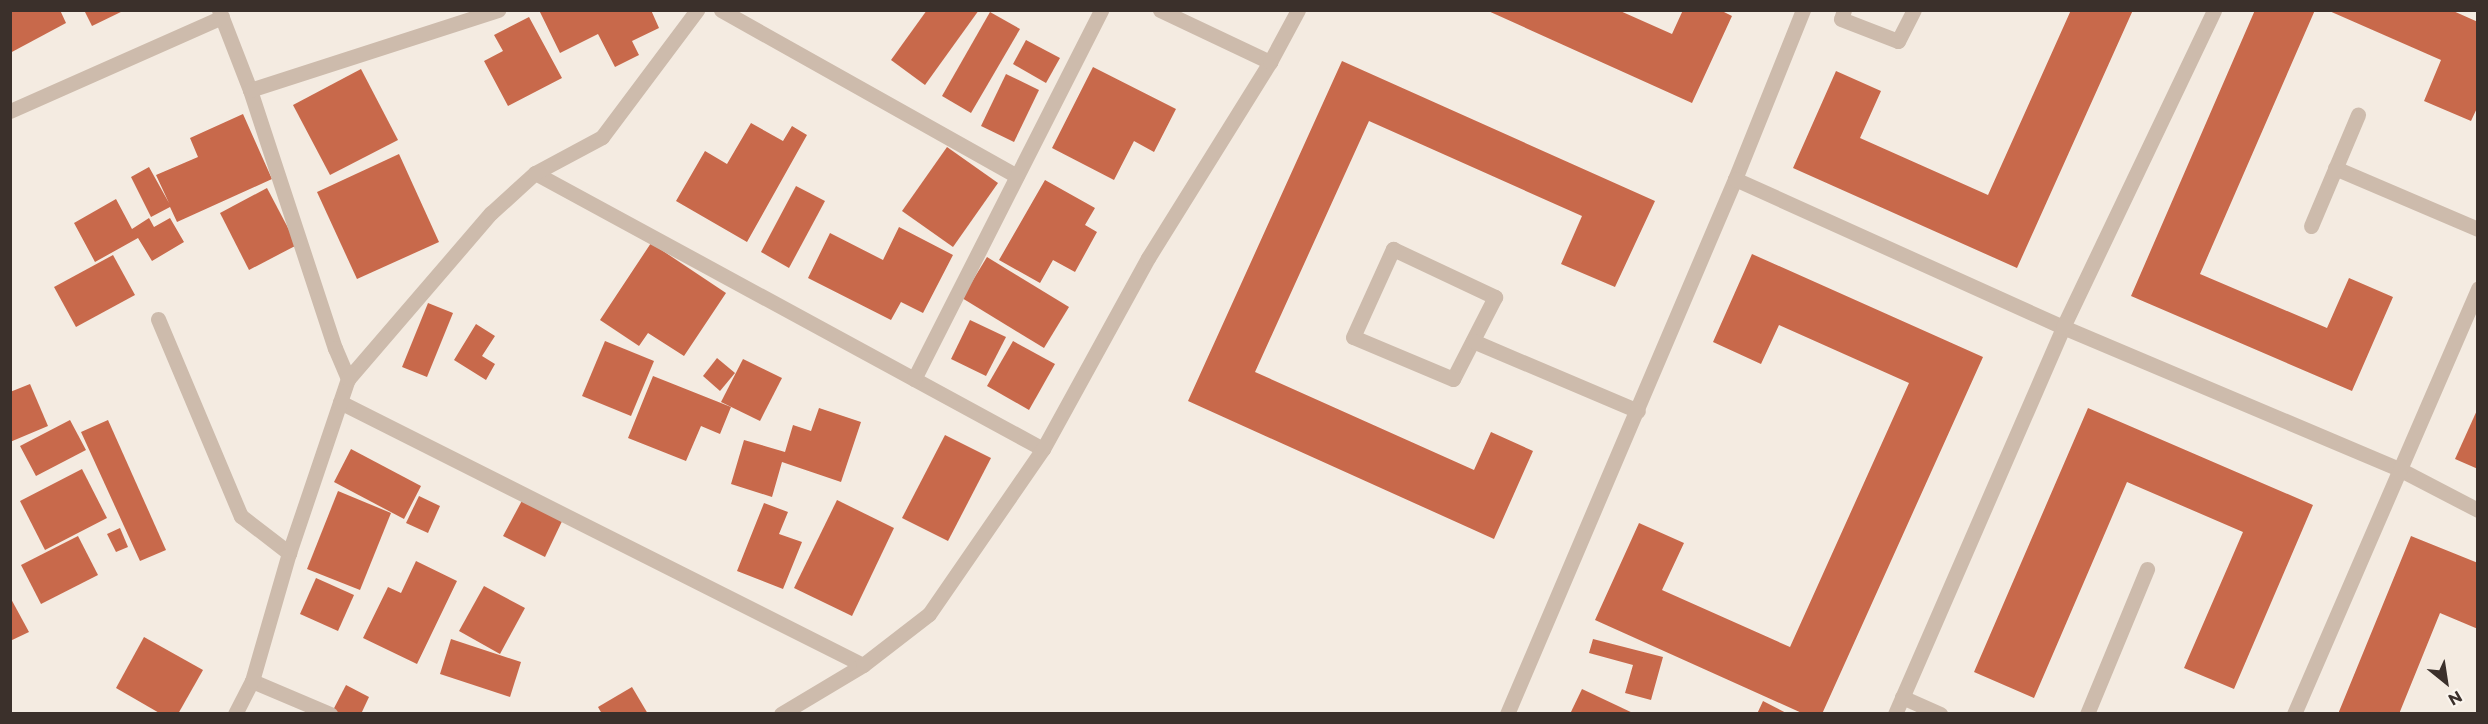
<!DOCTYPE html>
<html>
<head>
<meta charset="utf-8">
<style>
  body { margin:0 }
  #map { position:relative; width:2488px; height:724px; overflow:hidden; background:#f4ebe1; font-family:Montserrat,sans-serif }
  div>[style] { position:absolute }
  .building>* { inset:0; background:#c8694b }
  .service>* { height:15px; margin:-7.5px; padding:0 7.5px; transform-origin:7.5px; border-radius:7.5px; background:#cdbbac }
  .minor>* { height:15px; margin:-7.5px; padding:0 7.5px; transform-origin:7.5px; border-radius:7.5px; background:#cdbbac }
  .tertiary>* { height:15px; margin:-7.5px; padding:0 7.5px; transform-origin:7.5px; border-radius:7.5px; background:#cdbbac }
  span { translate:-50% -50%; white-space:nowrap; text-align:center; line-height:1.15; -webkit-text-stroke:4.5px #fbf5ee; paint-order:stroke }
  .frame { position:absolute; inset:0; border:12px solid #3b302b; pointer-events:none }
  .north { position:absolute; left:2416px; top:652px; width:60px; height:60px; -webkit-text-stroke:4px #fbf5ee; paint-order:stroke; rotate:150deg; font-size:16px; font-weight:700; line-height:24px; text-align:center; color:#3b302b }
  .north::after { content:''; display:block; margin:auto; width:21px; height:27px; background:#3b302b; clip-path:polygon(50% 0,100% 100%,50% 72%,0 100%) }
</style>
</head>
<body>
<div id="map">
  <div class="building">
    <div style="clip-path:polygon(10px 10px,60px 10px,66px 23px,10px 53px)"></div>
    <div style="clip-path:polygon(84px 10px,125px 10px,92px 26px)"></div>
    <div style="clip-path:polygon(539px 10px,651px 10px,659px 28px,632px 41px,639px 55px,615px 67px,598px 34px,560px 53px)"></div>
    <div style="clip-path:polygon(927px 10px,979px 10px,925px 85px,891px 60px)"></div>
    <div style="clip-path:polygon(1486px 10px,1618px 10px,1672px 34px,1683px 10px,1720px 10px,1732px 16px,1692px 103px)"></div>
    <div style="clip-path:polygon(2071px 10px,2133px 10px,2017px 268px,1793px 168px,1836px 71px,1881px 91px,1860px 138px,1988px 195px)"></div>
    <div style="clip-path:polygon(2255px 10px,2315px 10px,2200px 274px,2327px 328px,2349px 278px,2393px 297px,2352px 391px,2131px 296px)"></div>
    <div style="clip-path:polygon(2327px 10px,2451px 10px,2478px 22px,2478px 106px,2471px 121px,2424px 101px,2441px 60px)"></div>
    <div style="clip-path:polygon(990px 12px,1020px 29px,971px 113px,942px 96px)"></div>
    <div style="clip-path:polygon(529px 17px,562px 78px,508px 106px,484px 61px,503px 51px,494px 35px)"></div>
    <div style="clip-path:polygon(1026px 40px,1060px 58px,1046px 83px,1013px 64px)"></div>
    <div style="clip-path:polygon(1342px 61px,1655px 201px,1615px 287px,1561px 264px,1582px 216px,1369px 121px,1255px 372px,1474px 470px,1491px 432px,1533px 451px,1494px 539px,1188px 401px)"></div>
    <div style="clip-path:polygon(1093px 67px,1176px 109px,1154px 152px,1134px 141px,1114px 180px,1052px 148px)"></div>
    <div style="clip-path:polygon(361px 69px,398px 140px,330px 175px,293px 105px)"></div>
    <div style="clip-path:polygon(1006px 74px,1039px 90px,1014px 142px,981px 126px)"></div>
    <div style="clip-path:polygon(243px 114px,272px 179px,177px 222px,170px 207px,151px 217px,131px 177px,149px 167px,169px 203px,156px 175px,198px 157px,190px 138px)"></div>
    <div style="clip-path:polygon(751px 123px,783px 141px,792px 126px,807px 135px,747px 242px,676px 201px,705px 151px,727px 164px)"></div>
    <div style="clip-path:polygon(947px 147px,998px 183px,953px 247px,902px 211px)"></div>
    <div style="clip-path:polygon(399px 154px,439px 242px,357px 279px,317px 192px)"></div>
    <div style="clip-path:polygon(1045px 180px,1095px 208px,1085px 225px,1097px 232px,1075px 272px,1053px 260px,1040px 283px,999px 260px)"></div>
    <div style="clip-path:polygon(796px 186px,825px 201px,789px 268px,761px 252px)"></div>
    <div style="clip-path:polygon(267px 188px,297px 245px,249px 270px,220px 213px)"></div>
    <div style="clip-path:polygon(116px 199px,132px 229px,149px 218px,154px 227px,170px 218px,184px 242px,152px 261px,138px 238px,95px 262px,74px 223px)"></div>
    <div style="clip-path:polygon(899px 227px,953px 255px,923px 313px,901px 302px,891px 320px,808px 278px,830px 233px,883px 260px)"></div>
    <div style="clip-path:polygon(651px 243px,726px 293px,684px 356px,648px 333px,639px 346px,600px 320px)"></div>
    <div style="clip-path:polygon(1752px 254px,1983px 357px,1822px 714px,1804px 714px,1595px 620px,1639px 523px,1684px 543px,1662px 590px,1790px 647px,1909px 383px,1779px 325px,1761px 364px,1713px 342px)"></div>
    <div style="clip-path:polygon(113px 255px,135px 295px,76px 327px,54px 287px)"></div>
    <div style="clip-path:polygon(987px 257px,1069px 307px,1044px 348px,962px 298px)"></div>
    <div style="clip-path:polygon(428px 303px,453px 313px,427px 377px,402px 367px)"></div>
    <div style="clip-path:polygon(970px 320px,1006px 337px,986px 376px,951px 359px)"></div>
    <div style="clip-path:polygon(476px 324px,495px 336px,482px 356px,495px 364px,486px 380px,454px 360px)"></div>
    <div style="clip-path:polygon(605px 341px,654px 361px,631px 416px,582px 396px)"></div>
    <div style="clip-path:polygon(1013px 341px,1055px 364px,1029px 410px,987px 386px)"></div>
    <div style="clip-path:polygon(717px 358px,735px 373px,720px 391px,703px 376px)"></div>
    <div style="clip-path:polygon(743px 359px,782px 378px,760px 421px,721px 402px)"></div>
    <div style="clip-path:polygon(653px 376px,731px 407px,720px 434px,701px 426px,686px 461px,628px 438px)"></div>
    <div style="clip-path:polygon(30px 384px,48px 426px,10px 442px,10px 392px)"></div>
    <div style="clip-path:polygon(819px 408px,861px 422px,841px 482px,782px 462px,772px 497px,731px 484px,744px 440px,785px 452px,793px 425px,811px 431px)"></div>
    <div style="clip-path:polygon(2088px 408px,2313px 505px,2234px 689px,2184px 668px,2243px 532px,2127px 482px,2034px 698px,1974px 672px)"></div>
    <div style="clip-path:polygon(2478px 408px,2478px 469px,2455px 459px)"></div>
    <div style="clip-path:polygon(70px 420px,86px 450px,36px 476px,20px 446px)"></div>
    <div style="clip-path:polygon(108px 420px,166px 550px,140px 561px,81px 432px)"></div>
    <div style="clip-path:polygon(945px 435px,991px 458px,948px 541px,902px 518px)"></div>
    <div style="clip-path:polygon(351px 449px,421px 486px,404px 519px,334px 482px)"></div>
    <div style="clip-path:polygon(82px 469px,107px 518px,45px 550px,20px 501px)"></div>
    <div style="clip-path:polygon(338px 491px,391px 513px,360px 590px,307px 569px)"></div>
    <div style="clip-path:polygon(525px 495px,565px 515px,545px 557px,503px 536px)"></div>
    <div style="clip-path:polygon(419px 496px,440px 506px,428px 533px,406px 523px)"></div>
    <div style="clip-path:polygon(837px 500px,894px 528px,852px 616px,794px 588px)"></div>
    <div style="clip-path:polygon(764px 503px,788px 512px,779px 534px,802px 542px,783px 589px,737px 571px)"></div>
    <div style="clip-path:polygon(120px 528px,128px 547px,116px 552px,107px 534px)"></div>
    <div style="clip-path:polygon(78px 536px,98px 575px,41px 604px,21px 565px)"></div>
    <div style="clip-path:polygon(2411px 536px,2478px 563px,2478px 629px,2440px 613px,2399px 714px,2338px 714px)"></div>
    <div style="clip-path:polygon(416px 561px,457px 581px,417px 664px,363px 638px,388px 587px,401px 593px)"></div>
    <div style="clip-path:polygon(316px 578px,354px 595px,338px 631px,300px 614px)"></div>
    <div style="clip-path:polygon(484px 586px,525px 608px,500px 654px,459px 631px)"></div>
    <div style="clip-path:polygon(10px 597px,29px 632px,10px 641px)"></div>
    <div style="clip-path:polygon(144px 637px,203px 670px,178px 714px,161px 714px,116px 688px)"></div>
    <div style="clip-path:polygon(451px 639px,521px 662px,510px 697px,440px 674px)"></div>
    <div style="clip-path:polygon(1593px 639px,1663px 657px,1651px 700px,1625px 693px,1633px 665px,1589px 653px)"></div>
    <div style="clip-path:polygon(346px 685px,369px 697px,361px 714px,331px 714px)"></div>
    <div style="clip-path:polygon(632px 687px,648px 714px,602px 714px,598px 707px)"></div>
    <div style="clip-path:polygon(1582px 689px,1635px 714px,1570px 714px)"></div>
    <div style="clip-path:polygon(1763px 701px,1788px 714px,1757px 714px)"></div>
  </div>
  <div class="service">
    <div style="left:1844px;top:10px;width:9px;rotate:108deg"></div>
    <div style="left:1841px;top:19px;width:61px;rotate:21.1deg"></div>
    <div style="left:1898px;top:41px;width:35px;rotate:-63deg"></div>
    <div style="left:2335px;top:168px;width:155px;rotate:23.1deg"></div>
    <div style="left:2311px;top:226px;width:121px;rotate:-67.1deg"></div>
    <div style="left:1393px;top:249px;width:113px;rotate:25.2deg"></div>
    <div style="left:1495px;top:297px;width:92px;rotate:117.1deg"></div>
    <div style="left:1453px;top:379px;width:108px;rotate:-157.2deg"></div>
    <div style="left:1353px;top:337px;width:97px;rotate:-65.6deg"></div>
    <div style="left:1473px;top:341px;width:179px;rotate:23deg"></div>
    <div style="left:2087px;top:714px;width:157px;rotate:-67.5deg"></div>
  </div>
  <div class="minor">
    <div style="left:219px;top:10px;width:86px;rotate:68.8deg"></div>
    <div style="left:250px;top:90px;width:272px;rotate:71.8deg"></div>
    <div style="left:335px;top:348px;width:34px;rotate:67deg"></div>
    <div style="left:721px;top:10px;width:339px;rotate:29.3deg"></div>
    <div style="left:1160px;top:10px;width:122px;rotate:25.3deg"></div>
    <div style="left:250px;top:90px;width:261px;rotate:-17.9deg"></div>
    <div style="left:10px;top:111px;width:232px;rotate:-23.9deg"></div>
    <div style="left:535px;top:173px;width:578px;rotate:28.52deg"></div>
    <div style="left:1735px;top:179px;width:182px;rotate:-68.1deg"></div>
    <div style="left:158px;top:319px;width:214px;rotate:67.2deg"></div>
    <div style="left:241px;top:516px;width:61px;rotate:37.6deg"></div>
    <div style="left:914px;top:379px;width:414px;rotate:-63.1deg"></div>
    <div style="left:340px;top:402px;width:585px;rotate:26.7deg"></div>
    <div style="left:252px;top:681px;width:85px;rotate:22.9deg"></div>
    <div style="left:1902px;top:697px;width:42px;rotate:24.1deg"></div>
    <div style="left:781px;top:714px;width:96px;rotate:-30.9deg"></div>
    <div style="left:863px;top:665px;width:83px;rotate:-37.7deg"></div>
    <div style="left:929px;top:614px;width:201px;rotate:-55.4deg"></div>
    <div style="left:1043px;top:449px;width:218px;rotate:-61.2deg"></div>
    <div style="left:1148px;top:258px;width:231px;rotate:-58.1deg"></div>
    <div style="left:1270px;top:62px;width:59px;rotate:-61.7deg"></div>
    <div style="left:1507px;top:714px;width:582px;rotate:-66.92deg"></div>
    <div style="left:1735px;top:179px;width:360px;rotate:24.3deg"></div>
    <div style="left:2063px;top:327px;width:367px;rotate:22.9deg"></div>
    <div style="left:2401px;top:470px;width:87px;rotate:27.5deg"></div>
    <div style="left:1895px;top:714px;width:422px;rotate:-66.5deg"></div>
    <div style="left:2063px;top:327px;width:351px;rotate:-64.5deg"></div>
    <div style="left:2294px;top:714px;width:464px;rotate:-66.6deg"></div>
  </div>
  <div class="tertiary">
    <div style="left:235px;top:714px;width:37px;rotate:-63deg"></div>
    <div style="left:252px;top:681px;width:133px;rotate:-73.9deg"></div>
    <div style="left:289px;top:553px;width:184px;rotate:-71.3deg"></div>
    <div style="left:348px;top:379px;width:219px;rotate:-49.3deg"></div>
    <div style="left:491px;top:213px;width:59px;rotate:-42.3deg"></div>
    <div style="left:535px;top:173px;width:76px;rotate:-28.2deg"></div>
    <div style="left:602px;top:137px;width:159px;rotate:-53.2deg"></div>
  </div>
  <div class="frame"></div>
  <div class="north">N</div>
</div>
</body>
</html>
